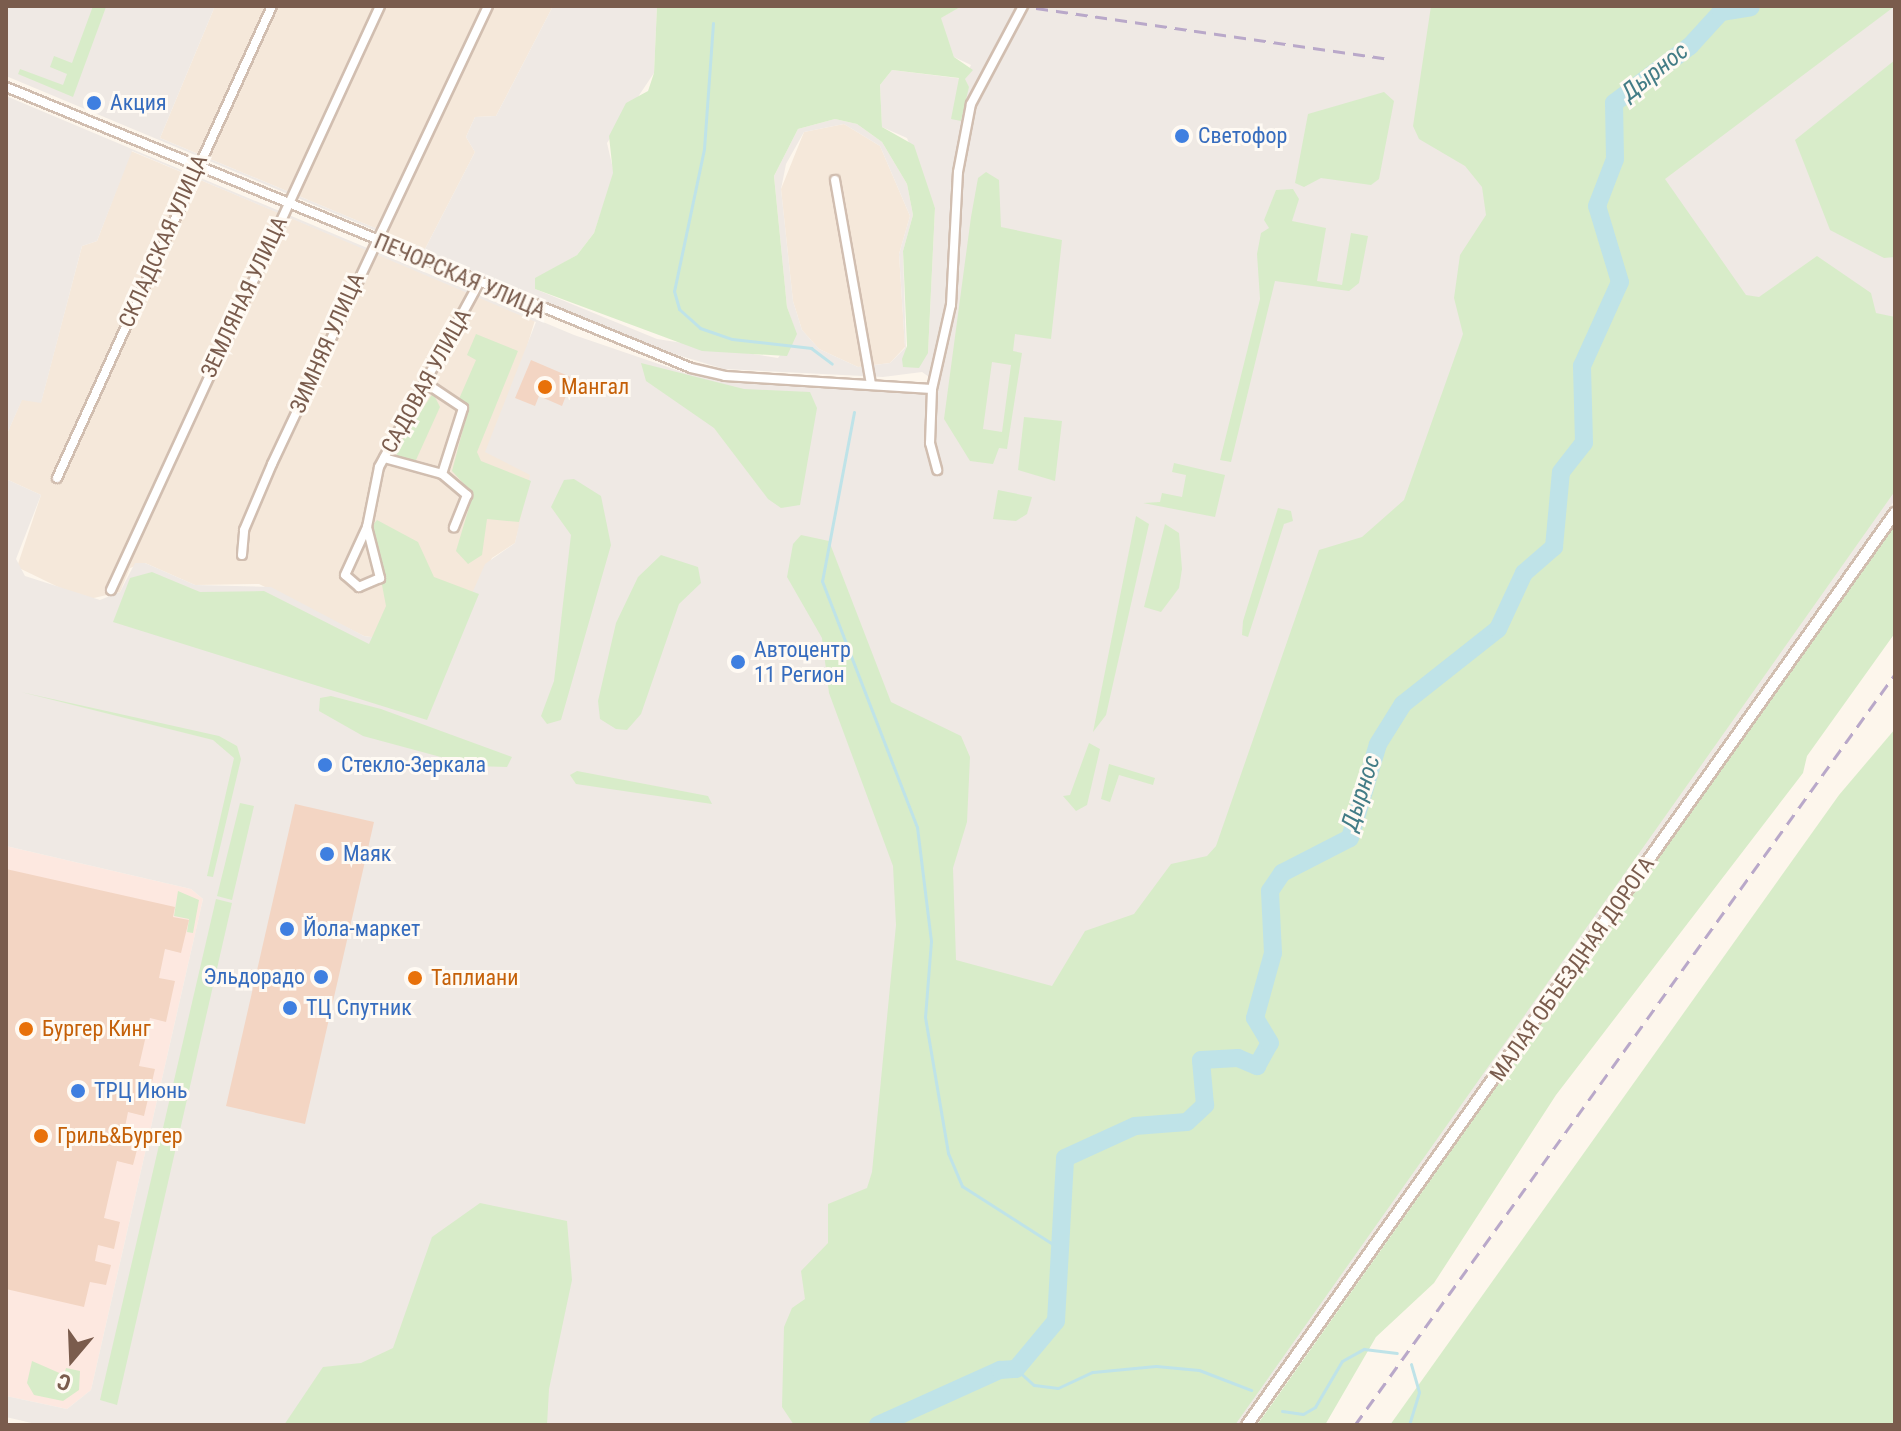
<!DOCTYPE html>
<html>
<head>
<meta charset="utf-8">
<style>
  body { margin:0 }
  #map { position:relative; width:1901px; height:1431px; overflow:hidden; background:#fdf6ec; font-family:"Roboto Condensed",sans-serif }
  div>[style] { position:absolute }
  .residential>* { inset:0; background:#f5e8da }
  .commercial>* { inset:0; background:#fde8e0 }
  .industrial>* { inset:0; background:#efe9e4 }
  .green>* { inset:0; background:#d8ecc9 }
  .stream>* { height:3px; margin:-1.5px; padding:0 1.5px; transform-origin:1.5px; border-radius:1.5px; background:#bfe3e8 }
  .river>* { height:18px; margin:-9px; padding:0 9px; transform-origin:9px; border-radius:9px; background:#bfe3e8 }
  .building>* { inset:0; background:#f3d5c3 }
  .roads { filter:drop-shadow(2px 0 #d1beb0) drop-shadow(-2px 0 #d1beb0) drop-shadow(0 2px #d1beb0) drop-shadow(0 -2px #d1beb0) }
  .minor>* { height:8px; margin:-4px; padding:0 4px; transform-origin:4px; border-radius:4px; background:#fff }
  .tertiary>* { height:10px; margin:-5px; padding:0 5px; transform-origin:5px; border-radius:5px; background:#fff }
  .rail>* { height:3px; margin-top:-1.5px; transform-origin:0; background:repeating-linear-gradient(90deg,#b9a8c9 0 12px,transparent 0 20px) }
  .dots>* { width:22px; height:22px; translate:-50% -50%; box-sizing:border-box; border:4px solid #fffaf3; border-radius:50% }
  span { translate:-50% -50%; white-space:nowrap; text-align:center; line-height:1.15; -webkit-text-stroke:6px #fffaf3; paint-order:stroke }
  .shop-label { font-size:22px; color:#366cbe }
  .left { translate:0 -50%; text-align:left }
  .right { translate:-100% -50%; text-align:right }
  .street-label { font-size:22px; color:#7a5c4d }
  .food-label { font-size:22px; color:#c56008 }
  .water-label { font-size:24px; color:#437c86; font-style:italic }
  .frame { position:absolute; inset:0; border:8px solid #7a5c4d; pointer-events:none }
  .north { position:absolute; left:32px; top:1319px; width:80px; height:80px; -webkit-text-stroke:6px #fffaf3; paint-order:stroke; rotate:199deg; font-size:22px; font-weight:700; line-height:32px; text-align:center; color:#7a5c4d }
  .north::after { content:''; display:block; margin:auto; width:28px; height:36px; background:#7a5c4d; clip-path:polygon(50% 0,100% 100%,50% 72%,0 100%) }
</style>
</head>
<body>
<div id="map">
  <div class="residential">
    <div style="clip-path:polygon(215px 6px,553px 6px,496px 116px,475px 117px,466px 137px,475px 152px,425px 249px,160px 138px)"></div>
    <div style="clip-path:polygon(844px 124px,880px 146px,910px 216px,899px 254px,905px 347px,890px 363px,858px 367px,819px 349px,802px 330px,793px 301px,781px 189px,804px 132px)"></div>
    <div style="clip-path:polygon(131px 151px,535px 320px,525px 353px,531px 481px,515px 543px,492px 558px,470px 598px,384px 639px,364px 636px,259px 584px,195px 585px,145px 563px,130px 568px,120px 592px,85px 600px,17px 567px,41px 495px,6px 479px,6px 436px,22px 399px,41px 402px,82px 246px,97px 241px)"></div>
  </div>
  <div class="commercial">
    <div style="clip-path:polygon(6px 846px,191px 889px,203px 899px,91px 1390px,67px 1409px,6px 1396px)"></div>
  </div>
  <div class="industrial">
    <div style="clip-path:polygon(evenodd,6px 6px,215px 6px,160px 138px,425px 249px,475px 152px,466px 137px,475px 117px,496px 116px,553px 6px,657px 6px,654px 73px,607px 143px,614px 173px,594px 233px,577px 255px,535px 279px,535px 289px,657px 339px,778px 358px,796px 334px,787px 307px,774px 176px,798px 129px,835px 119px,857px 124px,882px 142px,907px 184px,913px 215px,903px 251px,906px 352px,928px 353px,935px 208px,907px 138px,882px 127px,880px 85px,892px 70px,964px 79px,971px 65px,954px 57px,940px 18px,962px 6px,1895px 6px,1895px 500px,1238px 1425px,40px 1425px,6px 1417px,6px 1396px,67px 1409px,91px 1390px,203px 899px,191px 889px,6px 846px,6px 479px,41px 495px,16px 559px,25px 576px,100px 600px,120px 592px,135px 563px,145px 563px,195px 585px,271px 587px,364px 636px,384px 639px,470px 598px,485px 564px,515px 543px,530px 475px,485px 452px,536px 322px,132px 151px,97px 241px,82px 246px,41px 403px,22px 400px,6px 436px,6px 96px,574px 335px,688px 374px,895px 392px,927px 387px,932px 379px,922px 372px,883px 377px,724px 369px,661px 350px,6px 76px,6px 6px,844px 124px,880px 146px,910px 216px,899px 254px,905px 348px,890px 363px,858px 367px,819px 349px,802px 330px,793px 301px,781px 189px,786px 164px,804px 132px,844px 124px)"></div>
  </div>
  <div class="green">
    <div style="clip-path:polygon(93px 6px,106px 7px,73px 97px,18px 74px,20px 69px,63px 85px,67px 74px,50px 67px,54px 56px,72px 63px)"></div>
    <div style="clip-path:polygon(657px 6px,962px 6px,941px 18px,954px 57px,973px 70px,965px 79px,969px 87px,961px 121px,951px 119px,959px 78px,892px 70px,880px 85px,882px 127px,914px 145px,935px 208px,928px 353px,919px 368px,903px 367px,902px 359px,907px 346px,903px 251px,913px 215px,907px 184px,882px 142px,857px 124px,835px 119px,798px 129px,774px 176px,787px 307px,797px 334px,787px 356px,702px 351px,535px 289px,535px 278px,577px 255px,594px 233px,613px 173px,609px 136px,626px 103px,648px 91px,654px 73px)"></div>
    <div style="clip-path:polygon(1431px 6px,1895px 6px,1665px 179px,1746px 295px,1759px 297px,1817px 256px,1871px 293px,1876px 313px,1895px 317px,1895px 491px,1235px 1425px,794px 1425px,782px 1407px,784px 1327px,792px 1308px,805px 1299px,801px 1271px,828px 1243px,828px 1204px,867px 1188px,872px 1172px,896px 925px,893px 866px,829px 693px,822px 638px,787px 577px,793px 544px,801px 535px,829px 541px,891px 702px,961px 736px,970px 757px,967px 822px,953px 868px,956px 960px,1052px 986px,1085px 931px,1134px 914px,1171px 864px,1207px 856px,1216px 846px,1319px 550px,1362px 537px,1404px 500px,1463px 334px,1454px 298px,1460px 255px,1486px 215px,1482px 187px,1465px 166px,1419px 139px,1413px 126px)"></div>
    <div style="clip-path:polygon(1895px 60px,1895px 257px,1884px 258px,1830px 230px,1795px 140px)"></div>
    <div style="clip-path:polygon(1384px 92px,1394px 101px,1379px 179px,1371px 185px,1321px 178px,1304px 187px,1295px 183px,1308px 114px)"></div>
    <div style="clip-path:polygon(evenodd,986px 172px,999px 180px,1001px 227px,1062px 240px,1051px 339px,1015px 334px,1013px 351px,1022px 353px,1007px 449px,999px 448px,993px 464px,970px 461px,944px 419px,971px 217px,978px 178px,986px 172px,992px 362px,1011px 365px,1002px 432px,983px 429px,992px 362px)"></div>
    <div style="clip-path:polygon(1293px 189px,1299px 199px,1292px 221px,1326px 228px,1317px 281px,1342px 285px,1351px 233px,1368px 236px,1359px 283px,1349px 291px,1275px 281px,1231px 462px,1220px 460px,1260px 299px,1257px 254px,1261px 233px,1269px 228px,1264px 220px,1276px 190px)"></div>
    <div style="clip-path:polygon(476px 334px,518px 351px,477px 452px,481px 461px,531px 481px,519px 522px,487px 519px,482px 555px,468px 564px,456px 551px,473px 494px,452px 471px,467px 414px,459px 399px,476px 360px,467px 355px)"></div>
    <div style="clip-path:polygon(641px 363px,744px 389px,810px 392px,817px 408px,800px 505px,781px 508px,768px 499px,714px 428px,646px 381px)"></div>
    <div style="clip-path:polygon(433px 393px,440px 407px,416px 460px,403px 461px,396px 457px,400px 443px)"></div>
    <div style="clip-path:polygon(1024px 417px,1062px 421px,1055px 481px,1018px 470px)"></div>
    <div style="clip-path:polygon(1174px 463px,1225px 475px,1215px 517px,1143px 503px,1160px 502px,1162px 493px,1182px 497px,1186px 475px,1172px 472px)"></div>
    <div style="clip-path:polygon(574px 479px,601px 496px,611px 545px,561px 720px,547px 724px,541px 716px,554px 681px,571px 535px,551px 507px,564px 480px)"></div>
    <div style="clip-path:polygon(998px 490px,1032px 497px,1027px 514px,1016px 521px,993px 519px)"></div>
    <div style="clip-path:polygon(1278px 508px,1291px 511px,1293px 521px,1284px 524px,1248px 637px,1242px 635px,1243px 621px)"></div>
    <div style="clip-path:polygon(1136px 516px,1149px 524px,1106px 715px,1093px 732px)"></div>
    <div style="clip-path:polygon(377px 520px,418px 542px,434px 577px,479px 594px,427px 720px,113px 622px,130px 578px,152px 572px,200px 592px,264px 591px,369px 644px,386px 606px,371px 527px)"></div>
    <div style="clip-path:polygon(1165px 524px,1179px 533px,1182px 569px,1179px 588px,1161px 612px,1144px 607px)"></div>
    <div style="clip-path:polygon(1895px 524px,1895px 633px,1807px 756px,1803px 773px,1556px 1095px,1434px 1283px,1376px 1337px,1325px 1425px,1257px 1425px)"></div>
    <div style="clip-path:polygon(661px 555px,698px 567px,701px 583px,679px 604px,641px 714px,627px 730px,616px 729px,600px 719px,598px 701px,616px 623px,638px 577px)"></div>
    <div style="clip-path:polygon(21px 692px,219px 736px,237px 746px,241px 759px,213px 877px,207px 876px,234px 758px,213px 740px)"></div>
    <div style="clip-path:polygon(331px 696px,381px 709px,512px 757px,507px 767px,474px 766px,363px 736px,319px 711px,320px 698px)"></div>
    <div style="clip-path:polygon(1895px 729px,1895px 1425px,1390px 1425px,1839px 795px)"></div>
    <div style="clip-path:polygon(1089px 743px,1100px 749px,1087px 805px,1076px 811px,1063px 796px,1070px 795px)"></div>
    <div style="clip-path:polygon(1109px 764px,1155px 778px,1153px 785px,1119px 775px,1110px 802px,1101px 799px)"></div>
    <div style="clip-path:polygon(577px 771px,708px 796px,712px 804px,576px 784px,570px 775px)"></div>
    <div style="clip-path:polygon(240px 803px,254px 806px,232px 900px,217px 896px)"></div>
    <div style="clip-path:polygon(178px 891px,199px 900px,193px 933px,187px 932px,189px 919px,174px 916px)"></div>
    <div style="clip-path:polygon(216px 899px,232px 903px,117px 1405px,100px 1400px)"></div>
    <div style="clip-path:polygon(480px 1203px,567px 1221px,572px 1280px,549px 1389px,547px 1425px,284px 1425px,323px 1367px,361px 1363px,393px 1348px,432px 1237px)"></div>
    <div style="clip-path:polygon(32px 1361px,64px 1375px,66px 1368px,80px 1371px,79px 1390px,63px 1401px,34px 1395px,27px 1383px)"></div>
  </div>
  <div class="stream">
    <div style="left:1751px;top:7px;width:1px;rotate:-45deg"></div>
    <div style="left:713px;top:23px;width:126px;rotate:94.1deg"></div>
    <div style="left:704px;top:149px;width:145px;rotate:101.9deg"></div>
    <div style="left:674px;top:291px;width:19px;rotate:74deg"></div>
    <div style="left:679px;top:309px;width:28px;rotate:42deg"></div>
    <div style="left:700px;top:328px;width:34px;rotate:19deg"></div>
    <div style="left:732px;top:339px;width:80px;rotate:6.5deg"></div>
    <div style="left:811px;top:348px;width:26px;rotate:37deg"></div>
    <div style="left:854px;top:412px;width:172px;rotate:100.7deg"></div>
    <div style="left:822px;top:581px;width:264px;rotate:68.9deg"></div>
    <div style="left:917px;top:827px;width:115px;rotate:83deg"></div>
    <div style="left:931px;top:941px;width:76px;rotate:94.5deg"></div>
    <div style="left:925px;top:1017px;width:138px;rotate:80.4deg"></div>
    <div style="left:948px;top:1153px;width:36px;rotate:67deg"></div>
    <div style="left:962px;top:1186px;width:115px;rotate:32.6deg"></div>
    <div style="left:1016px;top:1369px;width:24px;rotate:42deg"></div>
    <div style="left:1034px;top:1385px;width:24px;rotate:7deg"></div>
    <div style="left:1058px;top:1388px;width:38px;rotate:-25deg"></div>
    <div style="left:1093px;top:1372px;width:63px;rotate:-5.4deg"></div>
    <div style="left:1156px;top:1366px;width:43px;rotate:5.3deg"></div>
    <div style="left:1199px;top:1370px;width:56px;rotate:21deg"></div>
    <div style="left:1282px;top:1411px;width:21px;rotate:8deg"></div>
    <div style="left:1303px;top:1414px;width:14px;rotate:-30deg"></div>
    <div style="left:1315px;top:1407px;width:53px;rotate:-59.6deg"></div>
    <div style="left:1342px;top:1361px;width:25px;rotate:-29deg"></div>
    <div style="left:1364px;top:1349px;width:33px;rotate:7deg"></div>
    <div style="left:1409px;top:1425px;width:34px;rotate:-73deg"></div>
    <div style="left:1419px;top:1392px;width:29px;rotate:-106deg"></div>
  </div>
  <div class="river">
    <div style="left:878px;top:1425px;width:134px;rotate:-24.3deg"></div>
    <div style="left:1000px;top:1370px;width:16px;rotate:-4deg"></div>
    <div style="left:1016px;top:1369px;width:62px;rotate:-50.2deg"></div>
    <div style="left:1056px;top:1321px;width:163px;rotate:-86.8deg"></div>
    <div style="left:1065px;top:1158px;width:77px;rotate:-24.6deg"></div>
    <div style="left:1135px;top:1126px;width:52px;rotate:-4.4deg"></div>
    <div style="left:1187px;top:1122px;width:25px;rotate:-43deg"></div>
    <div style="left:1205px;top:1105px;width:45px;rotate:-95.1deg"></div>
    <div style="left:1201px;top:1060px;width:37px;rotate:-3deg"></div>
    <div style="left:1238px;top:1058px;width:21px;rotate:23deg"></div>
    <div style="left:1257px;top:1066px;width:26px;rotate:-61deg"></div>
    <div style="left:1270px;top:1043px;width:29px;rotate:-121deg"></div>
    <div style="left:1255px;top:1018px;width:67px;rotate:-74.5deg"></div>
    <div style="left:1273px;top:953px;width:62px;rotate:-92.8deg"></div>
    <div style="left:1270px;top:891px;width:22px;rotate:-56deg"></div>
    <div style="left:1282px;top:873px;width:76px;rotate:-27.2deg"></div>
    <div style="left:1350px;top:838px;width:98px;rotate:-73.4deg"></div>
    <div style="left:1378px;top:744px;width:47px;rotate:-58deg"></div>
    <div style="left:1403px;top:704px;width:121px;rotate:-38.3deg"></div>
    <div style="left:1498px;top:629px;width:62px;rotate:-65.1deg"></div>
    <div style="left:1524px;top:573px;width:40px;rotate:-41deg"></div>
    <div style="left:1554px;top:547px;width:75px;rotate:-84.7deg"></div>
    <div style="left:1561px;top:472px;width:37px;rotate:-52deg"></div>
    <div style="left:1584px;top:443px;width:77px;rotate:-91.5deg"></div>
    <div style="left:1582px;top:366px;width:92px;rotate:-65.7deg"></div>
    <div style="left:1620px;top:282px;width:79px;rotate:-106.8deg"></div>
    <div style="left:1597px;top:206px;width:50px;rotate:-69deg"></div>
    <div style="left:1615px;top:159px;width:56px;rotate:-91deg"></div>
    <div style="left:1614px;top:103px;width:95px;rotate:-36.9deg"></div>
    <div style="left:1690px;top:46px;width:46px;rotate:-47.6deg"></div>
    <div style="left:1721px;top:12px;width:30px;rotate:-9deg"></div>
  </div>
  <div class="building">
    <div style="clip-path:polygon(531px 360px,573px 378px,562px 406px,539px 396px,535px 406px,515px 398px)"></div>
    <div style="clip-path:polygon(295px 804px,374px 822px,305px 1124px,226px 1106px)"></div>
    <div style="clip-path:polygon(6px 869px,175px 907px,173px 917px,189px 920px,181px 953px,165px 949px,159px 978px,175px 981px,166px 1022px,150px 1018px,139px 1066px,155px 1069px,144px 1116px,128px 1112px,122px 1142px,138px 1146px,133px 1165px,117px 1161px,104px 1218px,120px 1222px,114px 1249px,98px 1245px,95px 1261px,111px 1265px,106px 1285px,90px 1282px,84px 1307px,6px 1289px)"></div>
  </div>
  <div class="roads">
    <div class="minor">
      <div style="left:6px;top:87px;width:740px;rotate:22.3deg"></div>
      <div style="left:691px;top:368px;width:35px;rotate:13deg"></div>
      <div style="left:725px;top:376px;width:207px;rotate:3.6deg"></div>
      <div style="left:932px;top:389px;width:86px;rotate:-77.3deg"></div>
      <div style="left:951px;top:305px;width:133px;rotate:-87deg"></div>
      <div style="left:958px;top:172px;width:69px;rotate:-79.2deg"></div>
      <div style="left:971px;top:104px;width:111px;rotate:-62deg"></div>
      <div style="left:835px;top:180px;width:207px;rotate:80deg"></div>
      <div style="left:932px;top:389px;width:54px;rotate:92.1deg"></div>
      <div style="left:930px;top:443px;width:28px;rotate:75deg"></div>
      <div style="left:384px;top:458px;width:60px;rotate:15.4deg"></div>
      <div style="left:442px;top:474px;width:69px;rotate:-72.3deg"></div>
      <div style="left:463px;top:408px;width:43px;rotate:-146.3deg"></div>
      <div style="left:442px;top:474px;width:33px;rotate:40deg"></div>
      <div style="left:467px;top:495px;width:35px;rotate:112deg"></div>
      <div style="left:57px;top:478px;width:519px;rotate:-65.51deg"></div>
      <div style="left:367px;top:527px;width:53px;rotate:75.7deg"></div>
      <div style="left:380px;top:578px;width:23px;rotate:157deg"></div>
      <div style="left:359px;top:587px;width:18px;rotate:-139deg"></div>
      <div style="left:345px;top:575px;width:53px;rotate:-65.4deg"></div>
      <div style="left:367px;top:527px;width:61px;rotate:-78.7deg"></div>
      <div style="left:379px;top:467px;width:209px;rotate:-61.5deg"></div>
      <div style="left:242px;top:555px;width:25px;rotate:-85deg"></div>
      <div style="left:244px;top:530px;width:72px;rotate:-67deg"></div>
      <div style="left:272px;top:464px;width:506px;rotate:-64.75deg"></div>
      <div style="left:111px;top:590px;width:643px;rotate:-65.27deg"></div>
    </div>
    <div class="tertiary">
      <div style="left:1247px;top:1425px;width:1119px;rotate:-54.61deg"></div>
    </div>
  </div>
  <div class="rail">
    <div style="left:1036px;top:8px;width:352px;rotate:8.2deg"></div>
    <div style="left:1355px;top:1425px;width:925px;rotate:-54.28deg"></div>
  </div>
  <div class="dots">
    <div style="left:94px;top:103px;background:#3f7fe0"></div>
    <div style="left:1182px;top:136px;background:#3f7fe0"></div>
    <div style="left:545px;top:387px;background:#e8710a"></div>
    <div style="left:738px;top:662px;background:#3f7fe0"></div>
    <div style="left:325px;top:765px;background:#3f7fe0"></div>
    <div style="left:327px;top:854px;background:#3f7fe0"></div>
    <div style="left:287px;top:929px;background:#3f7fe0"></div>
    <div style="left:321px;top:977px;background:#3f7fe0"></div>
    <div style="left:415px;top:978px;background:#e8710a"></div>
    <div style="left:290px;top:1008px;background:#3f7fe0"></div>
    <div style="left:26px;top:1029px;background:#e8710a"></div>
    <div style="left:78px;top:1091px;background:#3f7fe0"></div>
    <div style="left:41px;top:1136px;background:#e8710a"></div>
  </div>
  <div class="shop-label">
    <span class="left" style="left:110px;top:103px">Акция</span>
    <span class="left" style="left:1198px;top:136px">Светофор</span>
    <span class="left" style="left:754px;top:662px">Автоцентр<br>11 Регион</span>
    <span class="left" style="left:341px;top:765px">Стекло-Зеркала</span>
    <span class="left" style="left:343px;top:854px">Маяк</span>
    <span class="left" style="left:303px;top:929px">Йола-маркет</span>
    <span class="right" style="left:305px;top:977px">Эльдорадо</span>
    <span class="left" style="left:306px;top:1008px">ТЦ Спутник</span>
    <span class="left" style="left:94px;top:1091px">ТРЦ Июнь</span>
  </div>
  <div class="street-label">
    <span style="left:163px;top:241px;rotate:-66deg">СКЛАДСКАЯ УЛИЦА</span>
    <span style="left:460px;top:276px;rotate:23deg">ПЕЧОРСКАЯ УЛИЦА</span>
    <span style="left:244px;top:297px;rotate:-65deg">ЗЕМЛЯНАЯ УЛИЦА</span>
    <span style="left:327px;top:343px;rotate:-66deg">ЗИМНЯЯ УЛИЦА</span>
    <span style="left:426px;top:381px;rotate:-61deg">САДОВАЯ УЛИЦА</span>
    <span style="left:1572px;top:969px;rotate:-55deg">МАЛАЯ ОБЪЕЗДНАЯ ДОРОГА</span>
  </div>
  <div class="food-label">
    <span class="left" style="left:561px;top:387px">Мангал</span>
    <span class="left" style="left:431px;top:978px">Таплиани</span>
    <span class="left" style="left:42px;top:1029px">Бургер Кинг</span>
    <span class="left" style="left:57px;top:1136px">Гриль&amp;Бургер</span>
  </div>
  <div class="water-label">
    <span style="left:1655px;top:72px;rotate:-38deg">Дырнос</span>
    <span style="left:1361px;top:793px;rotate:-72deg">Дырнос</span>
  </div>
  <div class="frame"></div>
  <div class="north">С</div>
</div>
</body>
</html>
